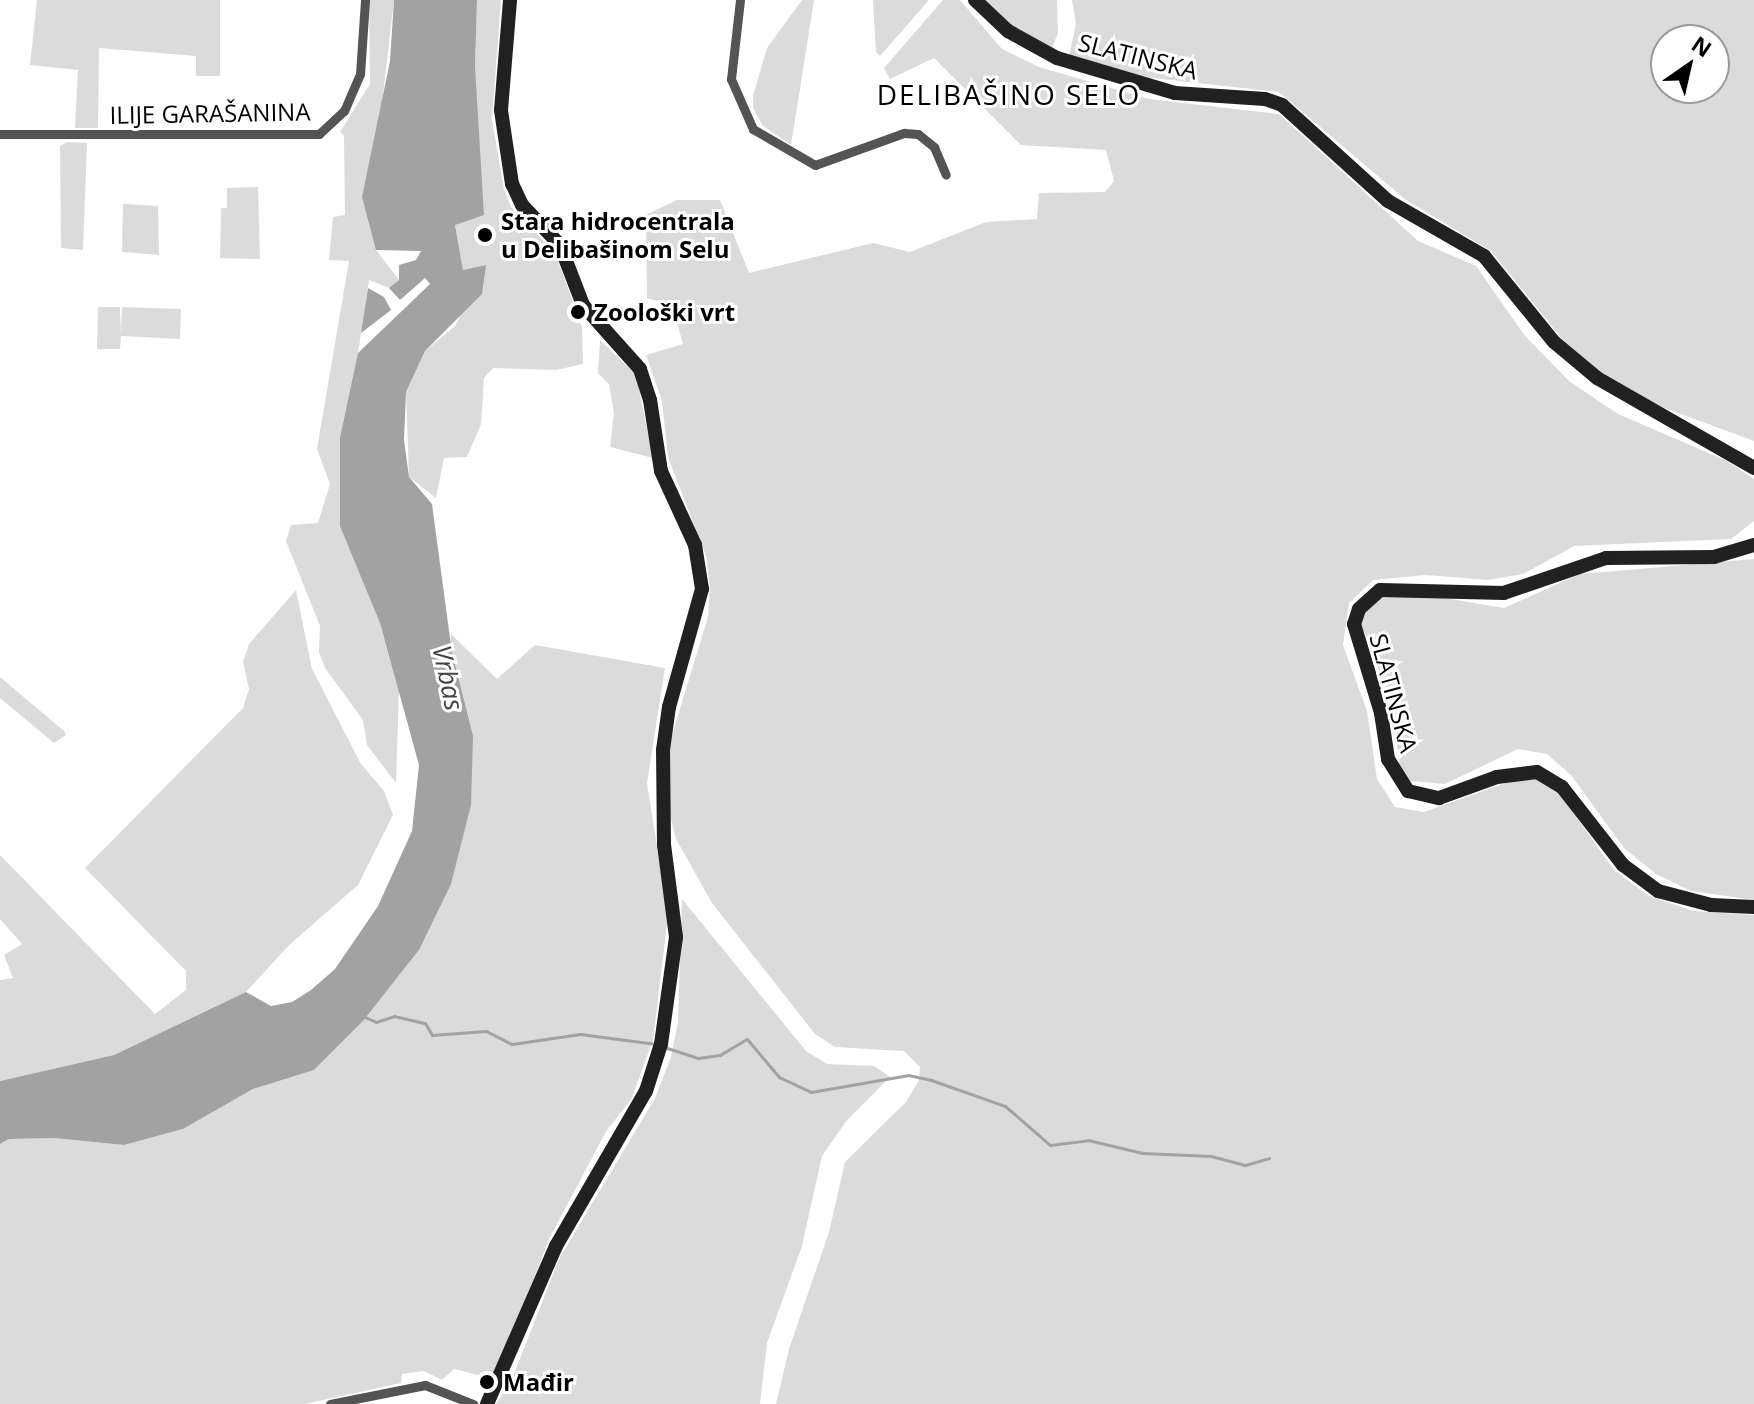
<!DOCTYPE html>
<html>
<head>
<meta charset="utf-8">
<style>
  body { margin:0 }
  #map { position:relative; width:1754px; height:1404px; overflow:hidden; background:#fff; font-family:"Open Sans",sans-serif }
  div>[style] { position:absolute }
  .green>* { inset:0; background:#dbdbdb }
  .water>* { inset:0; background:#a2a2a2 }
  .stream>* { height:3px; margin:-1.5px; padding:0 1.5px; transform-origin:1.5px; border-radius:1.5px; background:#a2a2a2 }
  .street>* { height:9px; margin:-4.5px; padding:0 4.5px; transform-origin:4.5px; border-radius:4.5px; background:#545454 }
  .secondary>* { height:14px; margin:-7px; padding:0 7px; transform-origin:7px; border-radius:7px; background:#212121 }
  .dots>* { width:22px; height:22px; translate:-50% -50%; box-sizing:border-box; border:4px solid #fff; border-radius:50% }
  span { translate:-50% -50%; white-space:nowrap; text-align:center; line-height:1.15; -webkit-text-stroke:6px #fff; paint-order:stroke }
  .street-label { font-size:24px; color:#000 }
  .poi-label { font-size:24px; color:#000; font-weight:700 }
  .left { translate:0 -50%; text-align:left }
  .water-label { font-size:26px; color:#434343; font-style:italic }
  .quarter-label { font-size:28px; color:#000; letter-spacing:2px }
  .north { position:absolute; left:1650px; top:24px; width:80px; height:80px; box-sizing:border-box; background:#fff; border:2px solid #999; border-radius:50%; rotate:34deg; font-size:22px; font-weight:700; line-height:32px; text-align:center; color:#000 }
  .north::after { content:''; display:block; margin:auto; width:28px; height:36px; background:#000; clip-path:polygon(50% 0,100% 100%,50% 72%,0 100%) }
</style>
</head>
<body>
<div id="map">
  <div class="green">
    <div style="clip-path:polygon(37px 0,220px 0,220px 76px,196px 76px,196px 56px,99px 48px,98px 128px,75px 128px,78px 70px,30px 65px)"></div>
    <div style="clip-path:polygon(369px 0,394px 0,379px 129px,376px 250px,399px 280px,389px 288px,369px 280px,356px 367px,380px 623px,399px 690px,396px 783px,367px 745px,363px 720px,325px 668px,319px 652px,320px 626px,286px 541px,291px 525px,318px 523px,330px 484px,317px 449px,349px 261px,329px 260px,333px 217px,345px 215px,344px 136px,340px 132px,370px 84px)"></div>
    <div style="clip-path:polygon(477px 0,501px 0,492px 120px,504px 189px,511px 207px,555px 253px,582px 327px,583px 364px,556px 370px,493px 368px,484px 378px,481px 424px,467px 457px,444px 458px,436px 498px,409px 477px,406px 392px,425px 351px,455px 326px,486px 265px,463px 270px,455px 224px,475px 67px)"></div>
    <div style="clip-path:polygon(802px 0,814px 0,791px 145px,763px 126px,753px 108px,753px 96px,767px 48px)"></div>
    <div style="clip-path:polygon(873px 0,929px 0,880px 56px,876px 52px)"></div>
    <div style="clip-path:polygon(943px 0,960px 0,1002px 49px,1039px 67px,1149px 99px,1279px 114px,1418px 241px,1476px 266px,1525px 336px,1569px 381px,1618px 414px,1725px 460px,1754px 479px,1754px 521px,1731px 539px,1574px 546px,1523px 574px,1487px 580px,1426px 575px,1373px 580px,1349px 603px,1343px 645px,1367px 711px,1377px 779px,1395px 807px,1424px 812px,1525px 776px,1540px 779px,1561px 796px,1614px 870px,1649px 896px,1694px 911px,1754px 915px,1754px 1404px,776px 1404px,789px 1349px,829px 1232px,845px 1162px,906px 1102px,919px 1080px,920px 1067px,904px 1051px,835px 1047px,815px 1034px,712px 903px,676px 839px,664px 793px,668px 748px,708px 617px,710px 586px,706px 556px,668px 457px,662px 401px,646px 355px,683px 344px,672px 305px,647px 298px,646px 215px,677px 200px,720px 200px,749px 273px,873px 243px,910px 252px,986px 222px,1037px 219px,1039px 193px,1105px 192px,1114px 181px,1106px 150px,1021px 145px,934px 58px,890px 79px,884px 68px)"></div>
    <div style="clip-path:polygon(985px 0,1057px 0,1058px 33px,1052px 48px,1017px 30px)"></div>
    <div style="clip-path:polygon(evenodd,1072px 0,1754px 0,1754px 441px,1643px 400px,1618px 386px,1571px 350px,1491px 251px,1406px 200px,1279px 92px,1143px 77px,1069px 56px,1076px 24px,1072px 0,1666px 40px,1714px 40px,1714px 88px,1666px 88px,1666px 40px)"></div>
    <div style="clip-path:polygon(67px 142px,87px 143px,83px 250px,61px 248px,60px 146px)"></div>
    <div style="clip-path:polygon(258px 187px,260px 259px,220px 258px,221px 208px,227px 208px,227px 188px)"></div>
    <div style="clip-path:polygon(123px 204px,158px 206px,159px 255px,122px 252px)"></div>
    <div style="clip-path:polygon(98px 307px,120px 307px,121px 335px,122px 307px,181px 309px,180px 339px,121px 336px,120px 349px,97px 349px)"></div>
    <div style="clip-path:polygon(600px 340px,636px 375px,653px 458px,610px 447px,614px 413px,609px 384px,598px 373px)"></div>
    <div style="clip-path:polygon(1754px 559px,1754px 900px,1691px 891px,1656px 874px,1624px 848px,1571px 775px,1547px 754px,1518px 749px,1445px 784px,1410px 781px,1400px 769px,1392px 703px,1361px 624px,1363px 612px,1382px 595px,1408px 592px,1504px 608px,1580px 574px)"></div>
    <div style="clip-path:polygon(296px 590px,312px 669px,361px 764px,384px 791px,393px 815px,358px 885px,289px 945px,246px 992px,114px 1055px,0 1081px,0 980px,13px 978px,4px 955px,22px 944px,0 919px,0 855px,155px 1014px,186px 990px,186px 971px,85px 868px,243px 708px,249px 689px,243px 662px,249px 644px)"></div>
    <div style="clip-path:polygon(451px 634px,497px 679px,535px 645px,665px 668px,647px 783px,668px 916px,653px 1040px,631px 1100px,607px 1130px,549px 1239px,499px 1371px,486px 1377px,454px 1369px,442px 1380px,424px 1371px,402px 1374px,401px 1383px,305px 1404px,0 1404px,0 1144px,9px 1139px,54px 1138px,124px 1145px,183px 1129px,253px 1089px,314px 1070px,363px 1021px,419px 950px)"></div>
    <div style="clip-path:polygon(0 677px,64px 731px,66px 735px,54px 743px,0 698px)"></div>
    <div style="clip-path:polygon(682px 899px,806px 1051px,827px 1064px,874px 1066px,890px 1077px,847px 1120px,822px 1156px,802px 1246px,767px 1343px,760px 1404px,496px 1404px,512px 1379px,559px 1259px,655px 1098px,671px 1057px,678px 1022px)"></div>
  </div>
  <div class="water">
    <div style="clip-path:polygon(394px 0,477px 0,475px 67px,484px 215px,455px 225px,463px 270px,486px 265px,482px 294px,425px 351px,406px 392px,404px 440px,409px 477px,432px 504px,452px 653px,473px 736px,471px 805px,451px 884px,419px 950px,363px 1021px,314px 1070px,253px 1089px,183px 1129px,124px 1145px,54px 1138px,9px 1139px,0 1144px,0 1081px,114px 1055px,246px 992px,271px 1006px,292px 1002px,311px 990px,335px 969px,378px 906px,412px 831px,419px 765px,380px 623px,340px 526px,340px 438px,358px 353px,430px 284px,425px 278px,400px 300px,389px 288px,399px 280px,399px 265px,416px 260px,421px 251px,376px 250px,362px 197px,390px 61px)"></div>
    <div style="clip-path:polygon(368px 288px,384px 297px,391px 310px,361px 333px)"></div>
  </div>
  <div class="stream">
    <div style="left:365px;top:1017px;width:12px;rotate:24deg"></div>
    <div style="left:376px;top:1022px;width:19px;rotate:-18deg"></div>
    <div style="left:394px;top:1016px;width:32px;rotate:13deg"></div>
    <div style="left:425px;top:1023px;width:14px;rotate:60deg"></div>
    <div style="left:432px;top:1035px;width:54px;rotate:-4.2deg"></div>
    <div style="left:486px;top:1031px;width:29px;rotate:27deg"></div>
    <div style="left:512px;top:1044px;width:69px;rotate:-8.4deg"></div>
    <div style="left:580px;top:1034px;width:77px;rotate:7.5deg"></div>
    <div style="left:667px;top:1048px;width:33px;rotate:18deg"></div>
    <div style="left:698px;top:1058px;width:22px;rotate:-8deg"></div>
    <div style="left:720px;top:1055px;width:31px;rotate:-31deg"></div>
    <div style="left:747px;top:1039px;width:50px;rotate:49.9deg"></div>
    <div style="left:779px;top:1077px;width:35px;rotate:25deg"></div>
    <div style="left:811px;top:1092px;width:98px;rotate:-9.9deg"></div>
    <div style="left:908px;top:1075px;width:24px;rotate:12deg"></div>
    <div style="left:931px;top:1080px;width:78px;rotate:19.4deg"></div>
    <div style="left:1005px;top:1106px;width:60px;rotate:40.9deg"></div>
    <div style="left:1050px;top:1145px;width:38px;rotate:-7deg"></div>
    <div style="left:1088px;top:1140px;width:56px;rotate:13.5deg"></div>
    <div style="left:1142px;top:1153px;width:69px;rotate:2.5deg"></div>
    <div style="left:1211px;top:1156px;width:35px;rotate:15deg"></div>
    <div style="left:1245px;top:1165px;width:25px;rotate:-16deg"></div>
  </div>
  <div class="street">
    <div style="left:740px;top:0;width:80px;rotate:96.5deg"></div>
    <div style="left:731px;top:79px;width:55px;rotate:66.3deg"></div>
    <div style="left:753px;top:129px;width:72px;rotate:30.1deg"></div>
    <div style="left:815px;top:165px;width:95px;rotate:-19.8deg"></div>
    <div style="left:904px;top:133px;width:14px;rotate:4deg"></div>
    <div style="left:918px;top:134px;width:21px;rotate:39deg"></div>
    <div style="left:934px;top:147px;width:30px;rotate:67deg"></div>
    <div style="left:0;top:134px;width:319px"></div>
    <div style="left:319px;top:134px;width:34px;rotate:-43deg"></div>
    <div style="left:344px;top:111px;width:40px;rotate:-66.6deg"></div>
    <div style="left:360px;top:74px;width:74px;rotate:-86.1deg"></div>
    <div style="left:330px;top:1404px;width:97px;rotate:-11.3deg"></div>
    <div style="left:425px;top:1385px;width:52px;rotate:21.6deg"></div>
  </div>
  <div class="secondary">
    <div style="left:975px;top:0;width:45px;rotate:43.2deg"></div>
    <div style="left:1008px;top:31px;width:56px;rotate:28.9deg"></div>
    <div style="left:1057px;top:58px;width:123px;rotate:16.5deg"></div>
    <div style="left:1175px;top:93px;width:90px;rotate:3.8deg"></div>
    <div style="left:1265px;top:99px;width:18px;rotate:19deg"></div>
    <div style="left:1282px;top:105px;width:143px;rotate:42.2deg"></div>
    <div style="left:1388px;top:201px;width:111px;rotate:29.8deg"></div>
    <div style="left:1484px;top:256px;width:111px;rotate:50.9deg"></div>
    <div style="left:1554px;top:342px;width:56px;rotate:39.9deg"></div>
    <div style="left:1597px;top:378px;width:181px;rotate:29.8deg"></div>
    <div style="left:1754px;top:545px;width:42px;rotate:163.3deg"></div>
    <div style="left:1714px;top:557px;width:108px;rotate:179.5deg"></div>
    <div style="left:1606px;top:558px;width:108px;rotate:161.1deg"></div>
    <div style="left:1504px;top:593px;width:124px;rotate:-178.6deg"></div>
    <div style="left:1380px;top:590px;width:28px;rotate:138deg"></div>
    <div style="left:1359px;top:609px;width:16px;rotate:108deg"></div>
    <div style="left:1354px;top:624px;width:93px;rotate:73.1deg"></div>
    <div style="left:1381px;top:713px;width:47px;rotate:81.3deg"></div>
    <div style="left:1388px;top:759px;width:38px;rotate:58deg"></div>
    <div style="left:1408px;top:791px;width:32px;rotate:13deg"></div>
    <div style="left:1439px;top:798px;width:62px;rotate:-19.9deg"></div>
    <div style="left:1497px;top:777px;width:40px;rotate:-7.1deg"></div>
    <div style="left:1537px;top:772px;width:29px;rotate:31deg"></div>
    <div style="left:1562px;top:787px;width:99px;rotate:52deg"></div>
    <div style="left:1623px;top:865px;width:44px;rotate:36.6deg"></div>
    <div style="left:1658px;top:891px;width:55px;rotate:14.8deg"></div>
    <div style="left:1711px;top:905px;width:43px;rotate:2.7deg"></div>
    <div style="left:487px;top:1404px;width:172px;rotate:-66.4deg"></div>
    <div style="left:556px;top:1246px;width:179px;rotate:-59.9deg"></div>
    <div style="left:646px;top:1091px;width:49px;rotate:-72.3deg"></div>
    <div style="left:661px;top:1044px;width:108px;rotate:-82deg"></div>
    <div style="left:676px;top:937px;width:93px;rotate:-97.4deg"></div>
    <div style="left:664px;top:845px;width:95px;rotate:-90.6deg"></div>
    <div style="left:663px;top:750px;width:43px;rotate:-82.1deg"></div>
    <div style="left:669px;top:707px;width:123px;rotate:-74.4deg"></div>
    <div style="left:702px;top:589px;width:45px;rotate:-99deg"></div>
    <div style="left:695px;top:545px;width:81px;rotate:-114.7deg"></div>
    <div style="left:661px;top:471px;width:72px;rotate:-98.8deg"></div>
    <div style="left:650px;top:400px;width:33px;rotate:-108deg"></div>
    <div style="left:640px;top:369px;width:86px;rotate:-131.7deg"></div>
    <div style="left:583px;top:305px;width:64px;rotate:-111deg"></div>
    <div style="left:560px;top:245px;width:55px;rotate:-133.5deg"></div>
    <div style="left:522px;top:205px;width:23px;rotate:-115deg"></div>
    <div style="left:512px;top:184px;width:75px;rotate:-98.5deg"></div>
    <div style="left:501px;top:110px;width:110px;rotate:-85.3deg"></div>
  </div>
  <div class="dots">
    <div style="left:485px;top:235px;background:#000"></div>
    <div style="left:578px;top:312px;background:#000"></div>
    <div style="left:487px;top:1382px;background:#000"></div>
  </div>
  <div class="street-label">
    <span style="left:1138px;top:56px;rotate:14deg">SLATINSKA</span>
    <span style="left:210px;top:113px;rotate:-1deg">ILIJE GARAŠANINA</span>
    <span style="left:1394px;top:693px;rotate:75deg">SLATINSKA</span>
  </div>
  <div class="poi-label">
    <span class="left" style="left:501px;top:235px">Stara hidrocentrala<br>u Delibašinom Selu</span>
    <span class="left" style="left:594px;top:312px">Zoološki vrt</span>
    <span class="left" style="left:503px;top:1382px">Mađir</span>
  </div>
  <div class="water-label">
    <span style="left:448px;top:678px;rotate:78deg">Vrbas</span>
  </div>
  <div class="quarter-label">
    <span style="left:1009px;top:94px">DELIBAŠINO SELO</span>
  </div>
  <div class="north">N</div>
</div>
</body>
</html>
